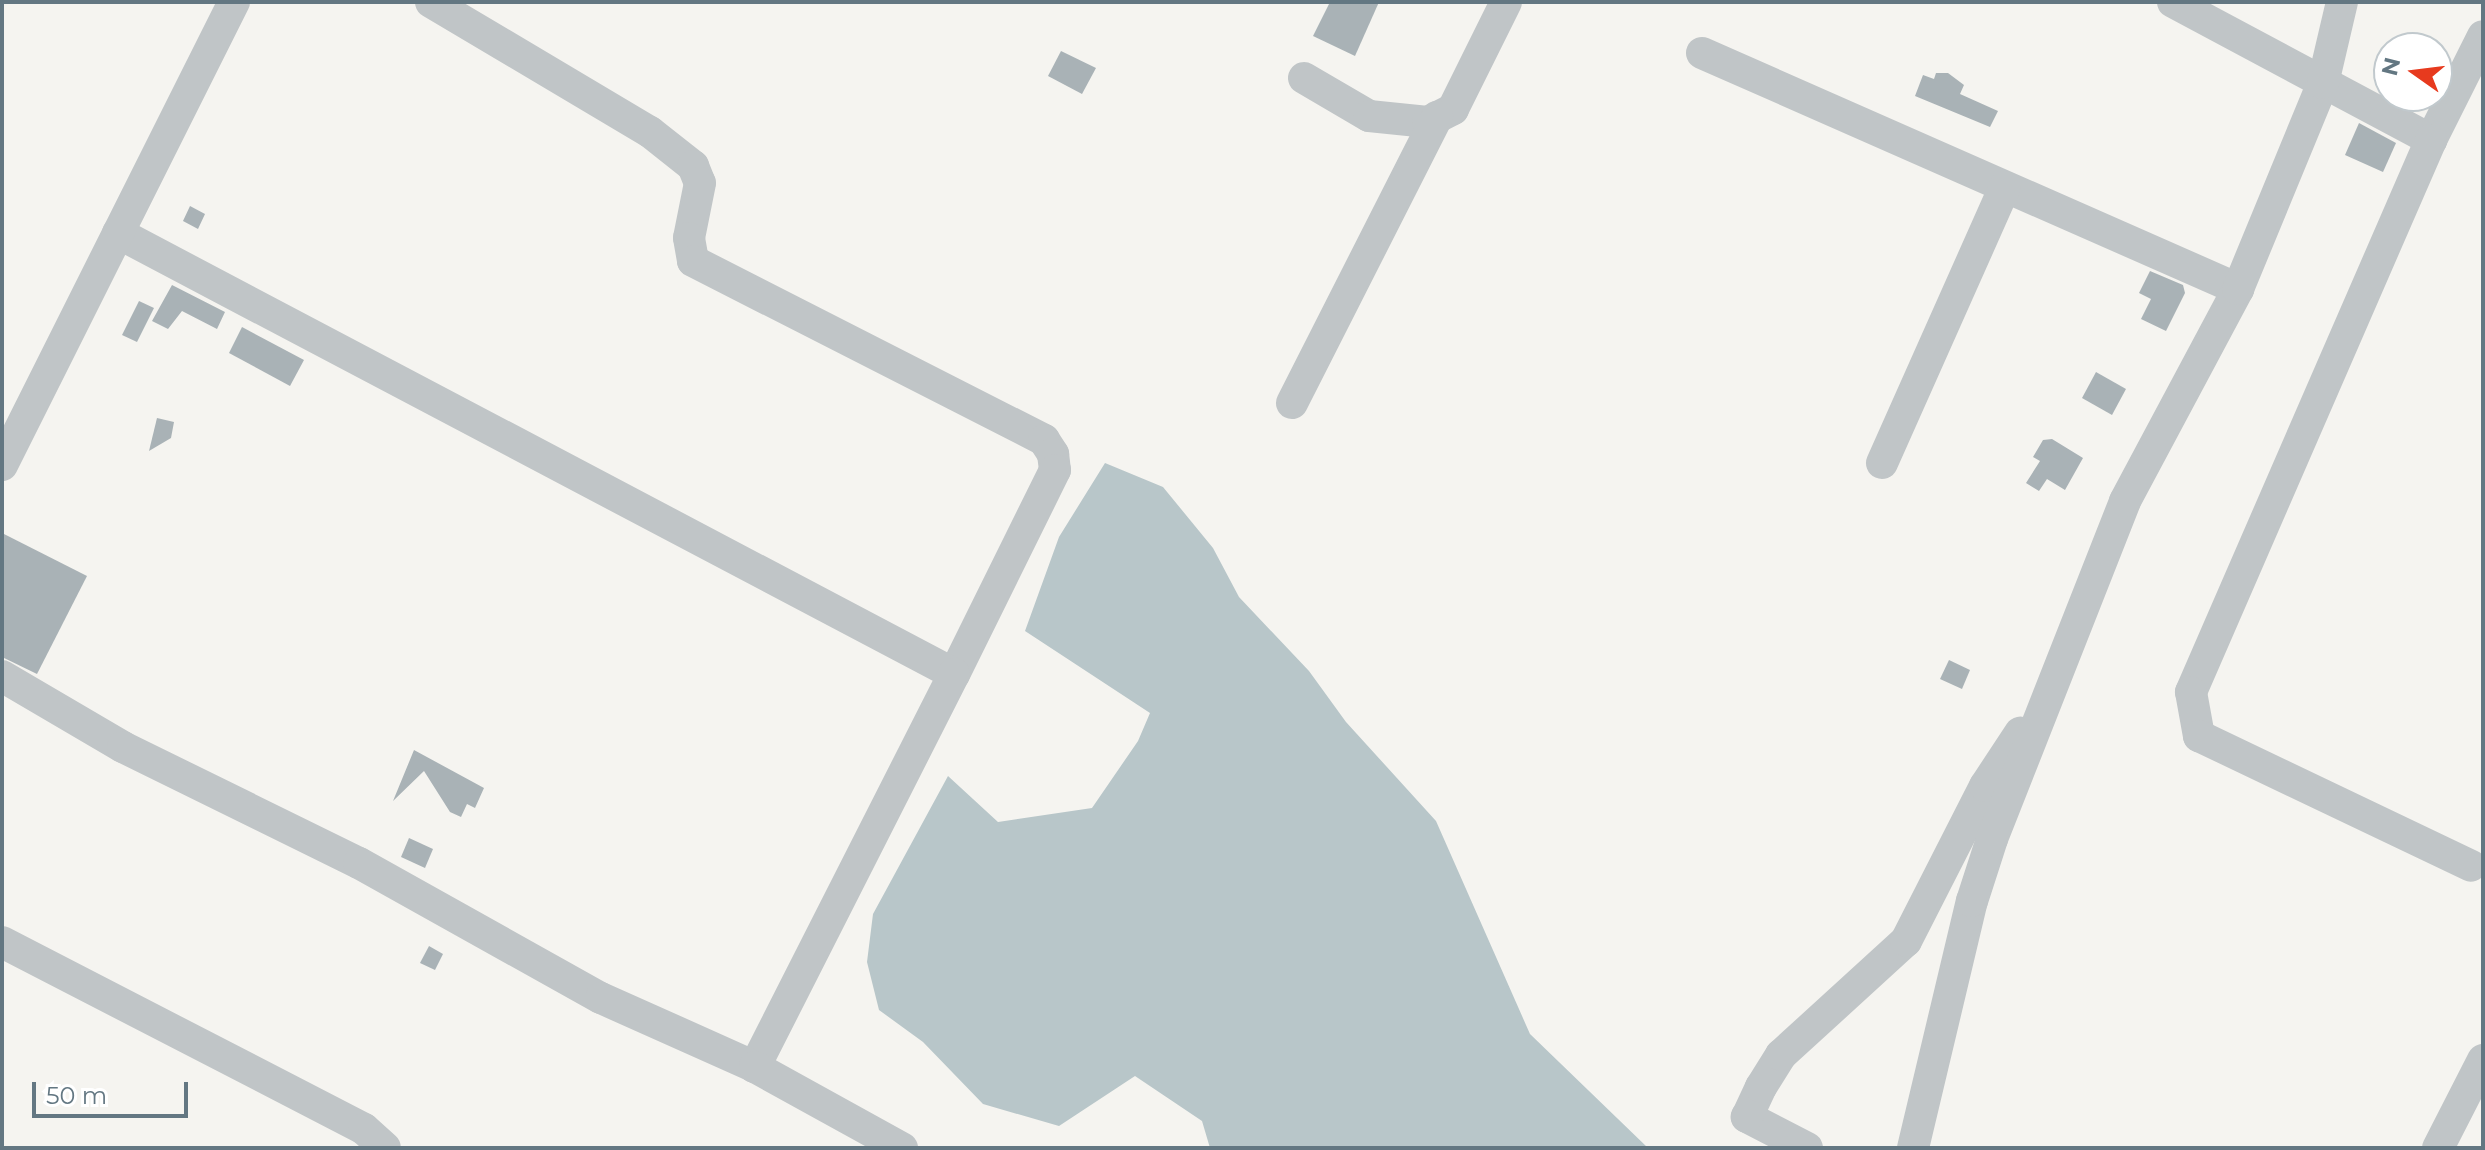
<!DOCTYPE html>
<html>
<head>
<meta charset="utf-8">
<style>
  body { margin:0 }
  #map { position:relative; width:2485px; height:1150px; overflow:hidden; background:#f5f4f0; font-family:Montserrat,sans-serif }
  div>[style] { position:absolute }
  .water>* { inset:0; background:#b8c6c9 }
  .building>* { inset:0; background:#a9b2b6 }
  .minor>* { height:32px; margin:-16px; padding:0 16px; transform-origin:16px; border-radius:16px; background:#c0c5c7 }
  span { translate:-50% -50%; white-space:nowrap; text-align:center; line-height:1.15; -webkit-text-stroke:8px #fff; paint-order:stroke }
  .frame { position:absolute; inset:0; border:4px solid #637782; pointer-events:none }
  .north { position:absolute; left:2373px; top:32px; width:80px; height:80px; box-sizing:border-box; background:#fff; border:2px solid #c1c9cd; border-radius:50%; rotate:284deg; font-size:22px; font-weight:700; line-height:32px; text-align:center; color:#637782 }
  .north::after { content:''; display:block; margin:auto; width:28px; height:36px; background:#e73a1e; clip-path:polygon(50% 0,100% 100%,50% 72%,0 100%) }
  .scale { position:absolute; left:32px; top:1082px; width:156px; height:36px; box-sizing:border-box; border:4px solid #637782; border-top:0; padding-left:10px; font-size:24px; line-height:28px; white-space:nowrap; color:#637782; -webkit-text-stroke:6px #fff; paint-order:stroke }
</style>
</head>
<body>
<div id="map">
  <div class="water">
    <div style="clip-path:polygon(1105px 463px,1163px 487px,1213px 548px,1239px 597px,1309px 671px,1346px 722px,1436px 821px,1530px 1034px,1647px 1147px,1659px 1148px,1210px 1148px,1202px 1121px,1135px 1076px,1059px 1126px,983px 1104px,923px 1042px,879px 1010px,867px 962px,873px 914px,948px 776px,998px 822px,1092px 808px,1138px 741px,1150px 713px,1025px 631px,1059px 537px)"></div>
  </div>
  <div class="building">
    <div style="clip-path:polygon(1330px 2px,1379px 2px,1355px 56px,1313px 36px)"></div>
    <div style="clip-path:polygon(1061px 51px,1096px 68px,1082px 94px,1048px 76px)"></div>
    <div style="clip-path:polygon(1936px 73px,1948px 73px,1964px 85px,1960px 94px,1998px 111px,1990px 127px,1915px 96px,1923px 75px,1934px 79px)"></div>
    <div style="clip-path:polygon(2359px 123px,2396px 143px,2383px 172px,2345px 155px)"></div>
    <div style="clip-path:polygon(190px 206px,205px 214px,198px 229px,183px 221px)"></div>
    <div style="clip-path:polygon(2150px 271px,2183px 285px,2185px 293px,2166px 331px,2141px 319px,2151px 299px,2139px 293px)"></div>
    <div style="clip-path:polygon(172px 285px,225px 312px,217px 329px,182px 311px,168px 329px,152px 321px)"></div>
    <div style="clip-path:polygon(139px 301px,154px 308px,137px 342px,122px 335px)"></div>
    <div style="clip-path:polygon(242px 327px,304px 360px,290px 386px,229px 353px)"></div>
    <div style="clip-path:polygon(2096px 372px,2126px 389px,2112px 415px,2082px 398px)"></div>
    <div style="clip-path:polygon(157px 418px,174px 422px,171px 438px,149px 451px)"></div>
    <div style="clip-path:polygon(2052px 439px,2083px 458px,2065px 490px,2047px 479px,2039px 491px,2026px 483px,2040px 461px,2033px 457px,2043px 440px)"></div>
    <div style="clip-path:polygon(2px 533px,87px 576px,37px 674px,2px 657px)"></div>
    <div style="clip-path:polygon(1949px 660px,1970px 670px,1962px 689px,1940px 679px)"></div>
    <div style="clip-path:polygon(414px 750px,484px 788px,475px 808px,467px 804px,461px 817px,450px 812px,424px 771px,393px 801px)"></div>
    <div style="clip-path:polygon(409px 838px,433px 849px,425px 868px,401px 857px)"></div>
    <div style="clip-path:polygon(429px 946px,443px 954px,435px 970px,420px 963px)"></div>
  </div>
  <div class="minor">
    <div style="left:431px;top:2px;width:255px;rotate:30.7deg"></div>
    <div style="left:650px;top:132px;width:55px;rotate:38.3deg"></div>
    <div style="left:693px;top:166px;width:18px;rotate:68deg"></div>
    <div style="left:700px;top:183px;width:56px;rotate:101.3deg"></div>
    <div style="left:689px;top:238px;width:23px;rotate:80deg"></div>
    <div style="left:693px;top:261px;width:394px;rotate:27deg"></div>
    <div style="left:1044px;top:440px;width:17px;rotate:57deg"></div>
    <div style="left:1053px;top:454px;width:16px;rotate:83deg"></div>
    <div style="left:1055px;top:470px;width:228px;rotate:116.3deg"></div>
    <div style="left:2173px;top:2px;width:293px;rotate:28.1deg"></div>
    <div style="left:2431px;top:140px;width:116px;rotate:-63.4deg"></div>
    <div style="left:1702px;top:53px;width:586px;rotate:23.76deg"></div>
    <div style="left:1304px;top:78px;width:75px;rotate:30.3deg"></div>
    <div style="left:1369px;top:116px;width:59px;rotate:5.8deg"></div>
    <div style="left:1428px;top:122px;width:28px;rotate:-27deg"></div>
    <div style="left:1453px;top:109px;width:119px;rotate:-63.6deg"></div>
    <div style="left:2431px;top:140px;width:602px;rotate:113.5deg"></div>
    <div style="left:2191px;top:692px;width:45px;rotate:79.7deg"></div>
    <div style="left:2199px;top:736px;width:301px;rotate:25.5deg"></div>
    <div style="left:118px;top:233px;width:945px;rotate:27.81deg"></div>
    <div style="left:954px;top:674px;width:441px;rotate:116.9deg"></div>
    <div style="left:1292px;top:403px;width:321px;rotate:-63.1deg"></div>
    <div style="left:1882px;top:463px;width:302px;rotate:-66deg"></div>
    <div style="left:2px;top:465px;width:518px;rotate:-63.39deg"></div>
    <div style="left:2px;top:676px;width:140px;rotate:30.4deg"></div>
    <div style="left:123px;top:747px;width:263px;rotate:26.2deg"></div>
    <div style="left:359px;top:863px;width:277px;rotate:29.2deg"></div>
    <div style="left:601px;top:998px;width:169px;rotate:24.1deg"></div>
    <div style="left:755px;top:1067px;width:168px;rotate:28.9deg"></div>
    <div style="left:2px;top:942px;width:407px;rotate:27.3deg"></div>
    <div style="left:364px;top:1129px;width:28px;rotate:42deg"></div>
    <div style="left:1807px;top:1148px;width:68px;rotate:-152.7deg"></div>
    <div style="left:1747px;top:1117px;width:33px;rotate:-65deg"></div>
    <div style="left:1761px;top:1087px;width:38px;rotate:-58deg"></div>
    <div style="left:1781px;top:1055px;width:169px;rotate:-42.4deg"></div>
    <div style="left:1906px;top:941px;width:174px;rotate:-63deg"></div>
    <div style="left:1985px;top:786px;width:64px;rotate:-56.6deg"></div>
    <div style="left:1913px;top:1148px;width:254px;rotate:-76.6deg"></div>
    <div style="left:1972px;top:901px;width:65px;rotate:-72.1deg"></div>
    <div style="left:1992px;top:839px;width:363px;rotate:-68.5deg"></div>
    <div style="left:2125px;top:501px;width:240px;rotate:-61.9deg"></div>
    <div style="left:2238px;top:289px;width:223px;rotate:-67.6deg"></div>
    <div style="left:2323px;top:83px;width:83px;rotate:-76.8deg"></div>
    <div style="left:2438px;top:1148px;width:99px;rotate:-62.9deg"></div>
  </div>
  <div class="frame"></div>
  <div class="north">N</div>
  <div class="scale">50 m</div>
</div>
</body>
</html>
